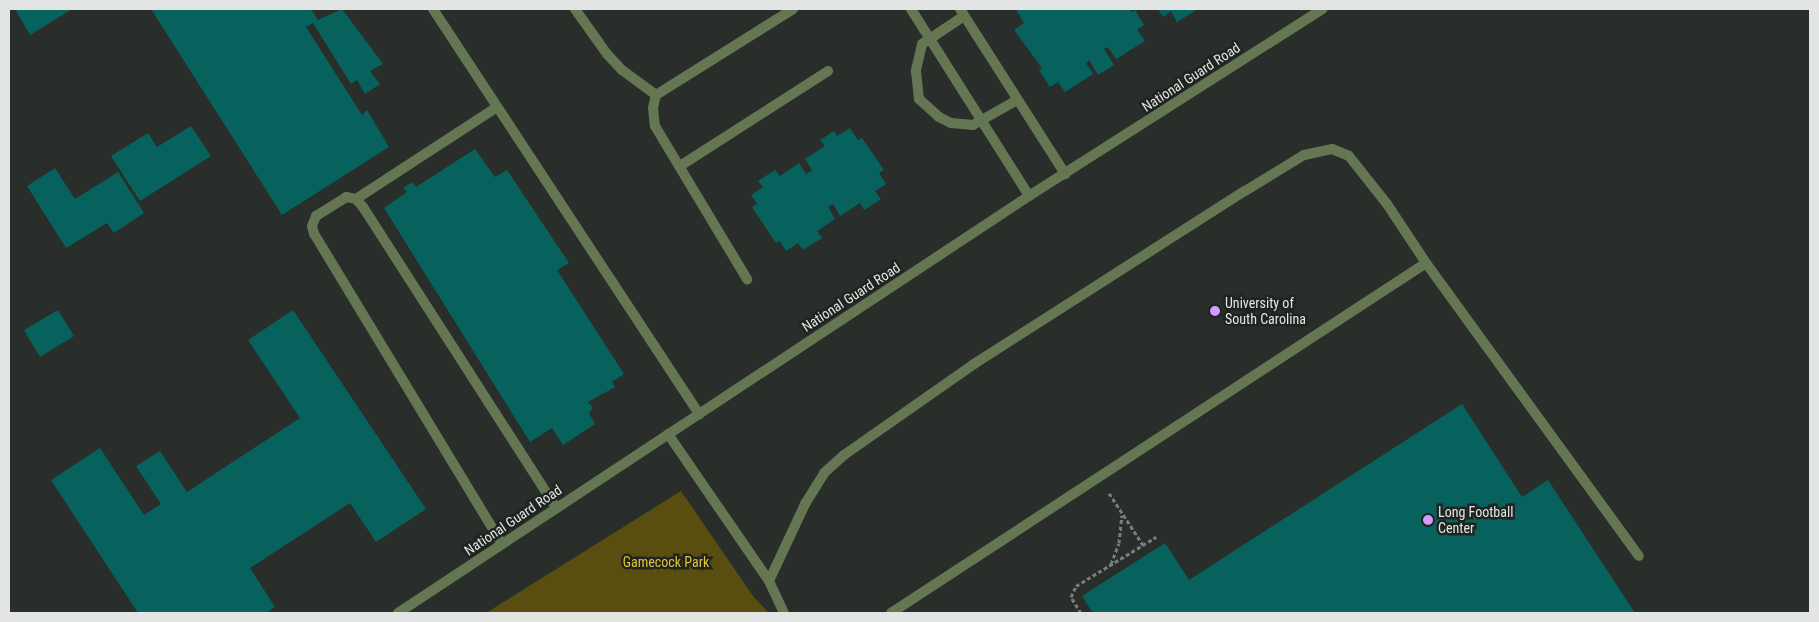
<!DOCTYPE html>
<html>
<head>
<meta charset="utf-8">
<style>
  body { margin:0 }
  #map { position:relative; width:1819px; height:622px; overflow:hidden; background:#292e2b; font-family:"Roboto Condensed",sans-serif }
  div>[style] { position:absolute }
  .green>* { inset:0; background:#594e10 }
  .building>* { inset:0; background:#07625d }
  .path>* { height:3px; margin-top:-1.5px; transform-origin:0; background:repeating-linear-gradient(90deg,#797d7b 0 4px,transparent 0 6.5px) }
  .service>* { height:10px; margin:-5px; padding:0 5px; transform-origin:5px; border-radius:5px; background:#657653 }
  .minor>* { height:10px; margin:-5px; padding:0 5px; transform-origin:5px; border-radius:5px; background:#657653 }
  .dots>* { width:14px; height:14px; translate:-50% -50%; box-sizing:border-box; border:2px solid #1f2421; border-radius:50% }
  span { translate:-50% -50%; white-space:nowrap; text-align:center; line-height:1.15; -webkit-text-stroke:5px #1f2421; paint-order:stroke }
  .street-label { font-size:14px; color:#e2e5e3 }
  .poi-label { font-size:14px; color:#e2e5e3 }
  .left { translate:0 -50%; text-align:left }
  .park-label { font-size:14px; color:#dfc635 }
  .frame { position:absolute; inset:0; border:10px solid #e2e5e3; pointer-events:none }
</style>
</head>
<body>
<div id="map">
  <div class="green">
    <div style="clip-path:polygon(681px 491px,753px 596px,769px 613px,486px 613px)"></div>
  </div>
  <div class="building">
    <div style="clip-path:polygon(15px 9px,72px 9px,30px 35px)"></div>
    <div style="clip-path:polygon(151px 9px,311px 9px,318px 20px,342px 9px,383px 64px,370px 71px,380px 84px,365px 94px,357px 80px,351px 84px,313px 23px,306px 27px,362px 115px,367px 110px,389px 147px,282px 215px)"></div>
    <div style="clip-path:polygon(1020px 9px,1130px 9px,1132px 12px,1135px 10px,1144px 25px,1137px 30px,1145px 41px,1116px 59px,1108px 47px,1104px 49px,1114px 65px,1098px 75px,1089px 60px,1086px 63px,1093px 74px,1065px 92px,1058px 82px,1050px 87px,1039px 70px,1042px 68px,1014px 30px,1024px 23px,1017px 11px)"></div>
    <div style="clip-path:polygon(1158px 9px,1198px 9px,1177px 22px,1171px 11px,1163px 17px)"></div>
    <div style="clip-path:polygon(191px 126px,211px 156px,140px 201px,111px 156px,148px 133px,157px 147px)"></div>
    <div style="clip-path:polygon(850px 128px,858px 140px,862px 138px,884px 170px,879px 173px,886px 184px,875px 191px,881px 199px,864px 210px,860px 203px,840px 216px,833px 204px,828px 207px,835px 219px,817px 231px,822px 238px,803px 250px,798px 243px,786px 251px,780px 241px,776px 243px,752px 207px,757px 204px,751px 195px,763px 187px,758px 181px,775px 170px,780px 176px,799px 163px,806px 174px,812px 170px,805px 159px,825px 146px,820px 140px,834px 131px,837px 136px)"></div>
    <div style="clip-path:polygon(475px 149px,495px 177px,507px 170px,569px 263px,557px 270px,624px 374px,612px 382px,615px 387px,588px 402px,593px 408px,589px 413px,595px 424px,563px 445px,552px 428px,530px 442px,384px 208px,407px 192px,403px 188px,412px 182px,416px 187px)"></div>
    <div style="clip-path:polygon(55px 168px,75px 199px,118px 172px,144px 213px,114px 233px,107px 223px,66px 248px,27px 186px)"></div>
    <div style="clip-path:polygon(58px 310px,74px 336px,40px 357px,24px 330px)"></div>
    <div style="clip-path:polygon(293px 310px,426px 509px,376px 542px,350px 503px,250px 568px,275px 607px,266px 613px,138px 613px,51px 480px,100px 448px,144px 515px,161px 504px,136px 466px,160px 451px,187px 492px,300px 418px,248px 340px)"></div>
    <div style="clip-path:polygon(1462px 404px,1522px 497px,1548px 480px,1635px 613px,1093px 613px,1082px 596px,1165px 543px,1189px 580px)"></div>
  </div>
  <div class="path">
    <div style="left:1109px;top:493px;width:62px;rotate:56.8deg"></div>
    <div style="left:1111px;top:564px;width:22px;rotate:-69deg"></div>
    <div style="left:1119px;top:543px;width:28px;rotate:-84deg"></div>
    <div style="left:1081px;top:613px;width:19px;rotate:-122deg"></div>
    <div style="left:1071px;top:597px;width:12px;rotate:-66deg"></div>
    <div style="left:1076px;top:586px;width:94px;rotate:-31.5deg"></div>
  </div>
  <div class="service">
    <div style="left:433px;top:9px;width:485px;rotate:56.7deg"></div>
    <div style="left:575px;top:9px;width:55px;rotate:54.6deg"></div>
    <div style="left:607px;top:54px;width:22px;rotate:47deg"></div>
    <div style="left:622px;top:70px;width:42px;rotate:36.3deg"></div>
    <div style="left:656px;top:95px;width:162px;rotate:-32.1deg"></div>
    <div style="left:911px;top:9px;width:221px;rotate:57.7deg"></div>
    <div style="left:960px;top:9px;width:196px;rotate:57.5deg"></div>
    <div style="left:964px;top:16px;width:50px;rotate:146.3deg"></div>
    <div style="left:922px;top:44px;width:28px;rotate:103deg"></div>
    <div style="left:916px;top:71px;width:28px;rotate:84deg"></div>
    <div style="left:919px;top:99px;width:27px;rotate:42deg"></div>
    <div style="left:939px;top:117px;width:13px;rotate:27deg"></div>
    <div style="left:951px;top:123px;width:22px;rotate:5deg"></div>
    <div style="left:973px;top:125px;width:51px;rotate:-29.6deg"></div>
    <div style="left:656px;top:95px;width:13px;rotate:103deg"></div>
    <div style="left:653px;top:108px;width:18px;rotate:84deg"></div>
    <div style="left:655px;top:126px;width:179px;rotate:59deg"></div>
    <div style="left:680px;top:166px;width:176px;rotate:-32.7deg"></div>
    <div style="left:356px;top:199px;width:168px;rotate:-33.1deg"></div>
    <div style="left:668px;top:434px;width:178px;rotate:55.5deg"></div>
    <div style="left:769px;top:581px;width:35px;rotate:65deg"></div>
    <div style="left:502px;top:544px;width:363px;rotate:-121.2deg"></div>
    <div style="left:314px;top:234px;width:8px;rotate:-104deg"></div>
    <div style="left:312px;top:226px;width:11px;rotate:-68deg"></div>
    <div style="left:316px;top:216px;width:36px;rotate:-32deg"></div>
    <div style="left:346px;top:197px;width:10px;rotate:11deg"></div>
    <div style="left:356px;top:199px;width:11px;rotate:49deg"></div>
    <div style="left:363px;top:207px;width:358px;rotate:57.3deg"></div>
    <div style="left:769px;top:581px;width:85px;rotate:-64.9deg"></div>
    <div style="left:805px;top:504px;width:36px;rotate:-58deg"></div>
    <div style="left:824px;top:473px;width:27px;rotate:-42deg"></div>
    <div style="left:844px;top:455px;width:159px;rotate:-35deg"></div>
    <div style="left:974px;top:364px;width:322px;rotate:-32.6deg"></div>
    <div style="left:1245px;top:191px;width:69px;rotate:-31.4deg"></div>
    <div style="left:1304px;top:155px;width:29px;rotate:-12deg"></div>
    <div style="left:1332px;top:149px;width:18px;rotate:22deg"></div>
    <div style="left:1349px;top:156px;width:61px;rotate:51.6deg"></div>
    <div style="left:1387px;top:204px;width:71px;rotate:56.5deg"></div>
    <div style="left:1426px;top:263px;width:362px;rotate:54deg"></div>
    <div style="left:891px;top:613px;width:639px;rotate:-33.19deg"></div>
  </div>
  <div class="minor">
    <div style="left:398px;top:613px;width:756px;rotate:-33.46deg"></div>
    <div style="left:1029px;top:196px;width:348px;rotate:-32.5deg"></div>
  </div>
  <div class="dots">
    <div style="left:1215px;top:311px;background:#d29dfd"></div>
    <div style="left:1428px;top:520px;background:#d29dfd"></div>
  </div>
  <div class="street-label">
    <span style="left:1191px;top:77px;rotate:-33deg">National Guard Road</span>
    <span style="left:851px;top:297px;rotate:-33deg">National Guard Road</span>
    <span style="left:513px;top:520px;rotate:-34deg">National Guard Road</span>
  </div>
  <div class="poi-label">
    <span class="left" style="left:1225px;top:311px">University of<br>South Carolina</span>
    <span class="left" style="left:1438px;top:520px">Long Football<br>Center</span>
  </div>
  <div class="park-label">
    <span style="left:666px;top:562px">Gamecock Park</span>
  </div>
  <div class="frame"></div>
</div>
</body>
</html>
